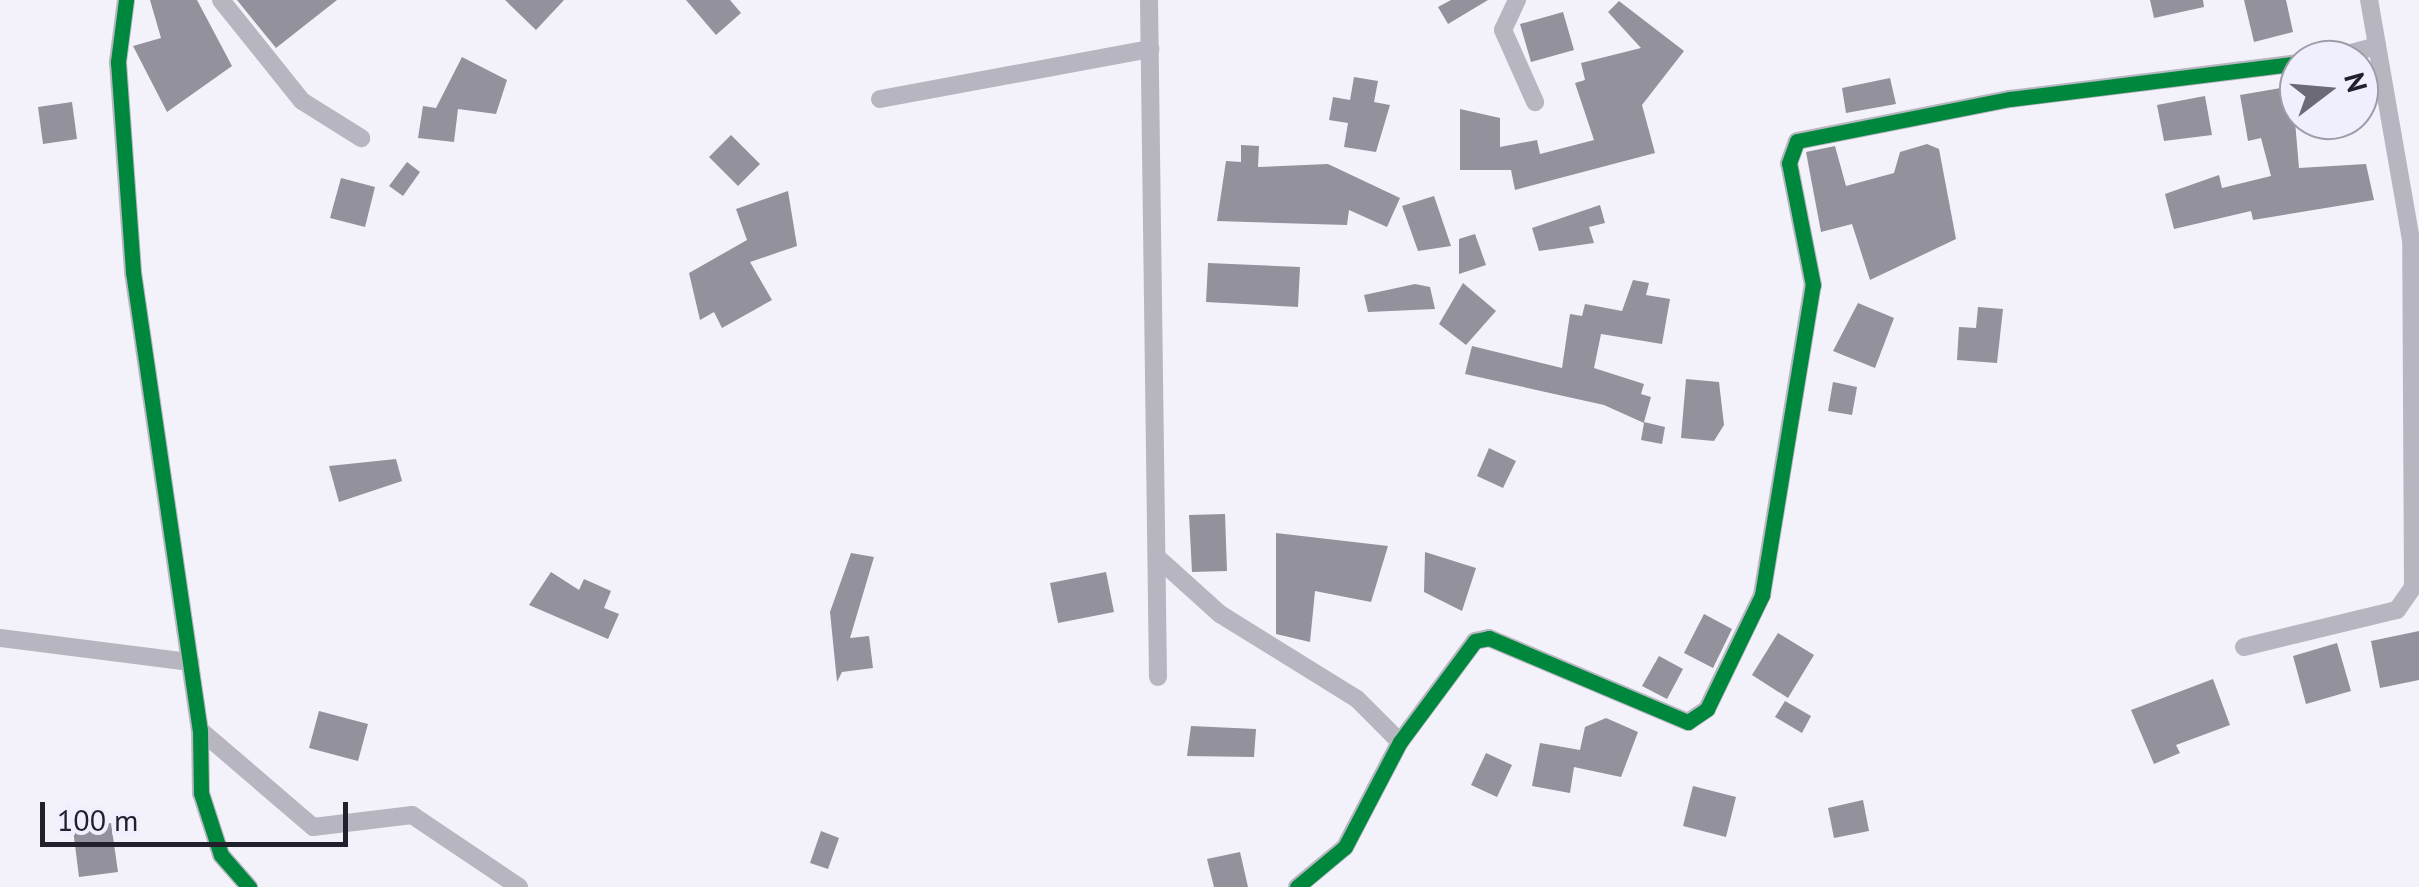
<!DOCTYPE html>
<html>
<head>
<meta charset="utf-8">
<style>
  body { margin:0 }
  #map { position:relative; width:2419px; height:887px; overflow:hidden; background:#f3f2fa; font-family:"PT Sans",sans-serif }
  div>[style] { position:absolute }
  .building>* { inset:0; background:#93919b }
  .minor>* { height:18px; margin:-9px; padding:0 9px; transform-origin:9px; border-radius:9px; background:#b7b6c0 }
  .cycleway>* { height:15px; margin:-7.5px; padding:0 7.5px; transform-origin:7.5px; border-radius:7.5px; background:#00873e }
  span { translate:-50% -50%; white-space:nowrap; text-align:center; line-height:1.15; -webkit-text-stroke:10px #f0effd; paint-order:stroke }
  .north { position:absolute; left:2279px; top:40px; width:100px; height:100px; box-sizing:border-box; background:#f0effd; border:2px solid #9e9caa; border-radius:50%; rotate:74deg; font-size:28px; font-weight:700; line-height:40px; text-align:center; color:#22202d }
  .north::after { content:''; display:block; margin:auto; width:35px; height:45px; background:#6b6a75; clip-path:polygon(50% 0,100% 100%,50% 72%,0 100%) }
  .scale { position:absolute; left:40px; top:802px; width:308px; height:45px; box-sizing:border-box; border:5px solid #22202d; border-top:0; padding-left:12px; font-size:30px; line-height:35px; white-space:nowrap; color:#22202d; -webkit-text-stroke:8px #f0effd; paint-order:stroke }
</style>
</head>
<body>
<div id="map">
  <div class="building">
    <div style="clip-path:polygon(150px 0,197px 0,232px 66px,167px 112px,133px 46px,161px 38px)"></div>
    <div style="clip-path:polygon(237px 0,337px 0,276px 48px)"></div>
    <div style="clip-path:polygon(505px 0,564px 0,536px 30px)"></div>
    <div style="clip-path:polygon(686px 0,730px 0,741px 13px,716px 35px)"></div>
    <div style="clip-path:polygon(1451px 0,1488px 0,1448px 24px,1438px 7px)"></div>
    <div style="clip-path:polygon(2150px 0,2203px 0,2204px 7px,2154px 18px)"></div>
    <div style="clip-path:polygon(2244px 0,2286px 0,2293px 32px,2254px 42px)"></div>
    <div style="clip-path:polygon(1619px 1px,1684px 51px,1642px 105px,1655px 153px,1515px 190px,1511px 170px,1460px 170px,1460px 109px,1500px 118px,1500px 147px,1537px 140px,1540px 154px,1594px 140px,1575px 83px,1585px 80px,1581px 63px,1641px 48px,1608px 12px)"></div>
    <div style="clip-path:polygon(1563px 12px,1574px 50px,1531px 62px,1520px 24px)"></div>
    <div style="clip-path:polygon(462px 57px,507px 80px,496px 114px,458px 109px,454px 142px,418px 138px,423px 106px,436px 108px)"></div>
    <div style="clip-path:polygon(1354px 77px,1378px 81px,1374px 102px,1390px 105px,1376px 152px,1344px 147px,1348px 123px,1329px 120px,1333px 97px,1350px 100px)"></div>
    <div style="clip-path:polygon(1890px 78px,1896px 104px,1846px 113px,1842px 88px)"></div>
    <div style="clip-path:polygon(2292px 86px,2299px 168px,2366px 164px,2374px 200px,2253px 220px,2251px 211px,2174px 229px,2165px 194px,2219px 175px,2222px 188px,2271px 176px,2261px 138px,2248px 141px,2240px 95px)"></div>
    <div style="clip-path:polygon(2205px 96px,2212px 135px,2164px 141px,2157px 105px)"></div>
    <div style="clip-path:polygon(72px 102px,77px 139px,43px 144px,38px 107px)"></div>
    <div style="clip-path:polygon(731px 135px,760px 164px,738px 186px,709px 157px)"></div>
    <div style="clip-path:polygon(1927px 144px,1939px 149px,1956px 239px,1870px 280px,1852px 224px,1821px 232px,1806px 152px,1835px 146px,1846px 186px,1894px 173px,1900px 152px)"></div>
    <div style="clip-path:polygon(1241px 145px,1259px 146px,1258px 167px,1328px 164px,1400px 198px,1387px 227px,1349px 210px,1347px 225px,1217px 221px,1226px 161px,1241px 162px)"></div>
    <div style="clip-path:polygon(407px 162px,420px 172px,403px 196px,389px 186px)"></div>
    <div style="clip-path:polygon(341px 178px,375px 187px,365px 227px,330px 218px)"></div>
    <div style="clip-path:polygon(788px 191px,797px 246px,750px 262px,772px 300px,722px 328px,714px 312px,700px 320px,689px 273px,747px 240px,736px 209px)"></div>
    <div style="clip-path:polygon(1434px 196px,1451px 246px,1418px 251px,1402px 206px)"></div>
    <div style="clip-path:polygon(1600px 205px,1605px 223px,1589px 227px,1594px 243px,1539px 251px,1532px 228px)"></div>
    <div style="clip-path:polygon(1475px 234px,1486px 265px,1459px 274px,1459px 239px)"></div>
    <div style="clip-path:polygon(1208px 263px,1300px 267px,1298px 307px,1206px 302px)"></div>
    <div style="clip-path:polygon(1633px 280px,1649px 283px,1646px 295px,1670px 299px,1662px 344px,1601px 334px,1594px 368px,1644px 384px,1641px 394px,1651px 397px,1644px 422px,1665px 427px,1662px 444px,1641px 440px,1644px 423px,1604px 405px,1465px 374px,1472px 346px,1562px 368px,1570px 314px,1582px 316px,1585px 304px,1622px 311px)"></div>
    <div style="clip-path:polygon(1463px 283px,1496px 311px,1466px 345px,1439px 324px)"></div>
    <div style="clip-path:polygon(1415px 284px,1430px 287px,1435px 309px,1368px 312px,1364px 295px)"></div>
    <div style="clip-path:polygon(1858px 303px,1894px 318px,1875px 368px,1833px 351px)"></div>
    <div style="clip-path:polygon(1978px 307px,2003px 309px,1997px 363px,1957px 360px,1959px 327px,1976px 328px)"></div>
    <div style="clip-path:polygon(1686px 379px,1719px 382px,1724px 425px,1714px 441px,1681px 438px)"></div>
    <div style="clip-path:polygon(1833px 382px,1857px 387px,1852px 415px,1828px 411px)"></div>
    <div style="clip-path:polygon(1489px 448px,1516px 461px,1503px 488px,1477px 476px)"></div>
    <div style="clip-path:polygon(396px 459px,402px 481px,339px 502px,329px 466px)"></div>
    <div style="clip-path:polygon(1225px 514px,1227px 571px,1192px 572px,1189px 515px)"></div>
    <div style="clip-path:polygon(1276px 533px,1388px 546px,1371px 602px,1315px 591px,1310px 642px,1276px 634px)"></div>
    <div style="clip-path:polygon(1425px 552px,1476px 568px,1462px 611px,1424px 592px)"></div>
    <div style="clip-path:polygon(851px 553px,874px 557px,850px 638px,869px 636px,873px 668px,842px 672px,837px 682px,830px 612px)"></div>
    <div style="clip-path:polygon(551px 572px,579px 590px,584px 579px,611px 591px,604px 608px,619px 614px,608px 639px,529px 605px)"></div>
    <div style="clip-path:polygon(1106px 572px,1114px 612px,1058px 623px,1050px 583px)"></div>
    <div style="clip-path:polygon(1704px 614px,1732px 629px,1713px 668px,1684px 653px)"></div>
    <div style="clip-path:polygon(2419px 631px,2419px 680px,2380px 688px,2371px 641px)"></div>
    <div style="clip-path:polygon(1778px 633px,1814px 655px,1788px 698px,1752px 675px)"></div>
    <div style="clip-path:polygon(2337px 643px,2351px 691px,2306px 704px,2293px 656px)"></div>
    <div style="clip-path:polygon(1659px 656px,1683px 669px,1667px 699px,1642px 686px)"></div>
    <div style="clip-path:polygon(2213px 679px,2230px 725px,2176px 745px,2180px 753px,2154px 764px,2131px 710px)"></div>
    <div style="clip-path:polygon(1785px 701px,1811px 716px,1802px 733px,1775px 717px)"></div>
    <div style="clip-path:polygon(319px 711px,368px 724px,358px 761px,309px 748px)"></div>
    <div style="clip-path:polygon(1606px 718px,1638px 732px,1621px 777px,1574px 767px,1570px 793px,1532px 786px,1540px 743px,1580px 750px,1585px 727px)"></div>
    <div style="clip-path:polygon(1191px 726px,1256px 729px,1254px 757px,1187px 756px)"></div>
    <div style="clip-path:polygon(1486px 753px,1512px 765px,1497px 797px,1471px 785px)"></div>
    <div style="clip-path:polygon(1693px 786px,1736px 797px,1726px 837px,1683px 826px)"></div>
    <div style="clip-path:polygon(1863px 800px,1869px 831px,1834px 838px,1828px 808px)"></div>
    <div style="clip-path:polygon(111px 823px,118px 872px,79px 877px,73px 829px)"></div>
    <div style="clip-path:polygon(821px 831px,839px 838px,828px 869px,810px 863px)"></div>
    <div style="clip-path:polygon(1240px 852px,1248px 887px,1214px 887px,1207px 859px)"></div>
  </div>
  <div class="minor">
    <div style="left:126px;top:0;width:63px;rotate:97.4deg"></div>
    <div style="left:118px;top:62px;width:211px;rotate:85.9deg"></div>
    <div style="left:133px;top:272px;width:463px;rotate:81.7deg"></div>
    <div style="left:200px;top:730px;width:63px;rotate:89.1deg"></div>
    <div style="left:201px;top:793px;width:65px;rotate:72.1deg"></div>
    <div style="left:221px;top:855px;width:43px;rotate:48.8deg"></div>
    <div style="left:221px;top:0;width:129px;rotate:51.3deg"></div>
    <div style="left:302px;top:101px;width:70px;rotate:32.1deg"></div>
    <div style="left:1149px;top:0;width:677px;rotate:89.24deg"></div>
    <div style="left:1517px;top:0;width:33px;rotate:115deg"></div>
    <div style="left:1503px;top:30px;width:79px;rotate:66deg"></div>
    <div style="left:2325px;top:60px;width:54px;rotate:-15.1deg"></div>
    <div style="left:880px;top:99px;width:275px;rotate:-10.5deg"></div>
    <div style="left:1160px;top:560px;width:81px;rotate:42deg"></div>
    <div style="left:1220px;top:614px;width:161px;rotate:31.8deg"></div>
    <div style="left:1357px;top:699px;width:61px;rotate:45deg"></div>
    <div style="left:0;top:638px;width:192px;rotate:7.2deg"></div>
    <div style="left:2244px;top:647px;width:157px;rotate:-13.6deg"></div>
    <div style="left:2397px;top:610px;width:28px;rotate:-55deg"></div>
    <div style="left:2413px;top:587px;width:347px;rotate:-90.3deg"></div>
    <div style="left:2411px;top:240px;width:244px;rotate:-99.9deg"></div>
    <div style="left:200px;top:730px;width:149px;rotate:40.6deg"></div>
    <div style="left:313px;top:827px;width:100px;rotate:-6.9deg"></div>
    <div style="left:412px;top:815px;width:129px;rotate:33.9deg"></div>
    <div style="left:1297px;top:887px;width:62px;rotate:-39.8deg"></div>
    <div style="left:1345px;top:847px;width:119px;rotate:-62.4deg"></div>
    <div style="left:1400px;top:742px;width:126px;rotate:-53.4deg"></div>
    <div style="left:1475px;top:641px;width:14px;rotate:-12deg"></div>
    <div style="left:1489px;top:638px;width:216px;rotate:22.9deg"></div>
    <div style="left:1688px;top:722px;width:23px;rotate:-34deg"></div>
    <div style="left:1707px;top:709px;width:127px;rotate:-64.2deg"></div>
    <div style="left:1762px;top:595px;width:314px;rotate:-80.7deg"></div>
    <div style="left:1813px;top:285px;width:124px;rotate:-101.1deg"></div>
    <div style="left:1789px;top:163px;width:23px;rotate:-70deg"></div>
    <div style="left:1797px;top:141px;width:217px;rotate:-11.2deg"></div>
    <div style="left:2010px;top:99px;width:291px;rotate:-7.1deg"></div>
  </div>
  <div class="cycleway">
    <div style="left:126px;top:0;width:63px;rotate:97.4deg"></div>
    <div style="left:118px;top:62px;width:211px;rotate:85.9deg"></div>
    <div style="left:133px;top:272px;width:463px;rotate:81.7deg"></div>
    <div style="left:200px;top:730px;width:63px;rotate:89.1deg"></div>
    <div style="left:201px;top:793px;width:65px;rotate:72.1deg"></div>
    <div style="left:221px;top:855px;width:43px;rotate:48.8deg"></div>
    <div style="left:1297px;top:887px;width:62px;rotate:-39.8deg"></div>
    <div style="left:1345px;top:847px;width:119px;rotate:-62.4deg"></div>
    <div style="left:1400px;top:742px;width:126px;rotate:-53.4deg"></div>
    <div style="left:1475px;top:641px;width:14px;rotate:-12deg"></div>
    <div style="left:1489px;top:638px;width:216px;rotate:22.9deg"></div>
    <div style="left:1688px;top:722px;width:23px;rotate:-34deg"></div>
    <div style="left:1707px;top:709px;width:127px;rotate:-64.2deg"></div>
    <div style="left:1762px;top:595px;width:314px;rotate:-80.7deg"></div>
    <div style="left:1813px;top:285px;width:124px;rotate:-101.1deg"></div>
    <div style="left:1789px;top:163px;width:23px;rotate:-70deg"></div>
    <div style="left:1797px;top:141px;width:217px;rotate:-11.2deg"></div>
    <div style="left:2010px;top:99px;width:291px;rotate:-7.1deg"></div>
  </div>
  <div class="north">N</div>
  <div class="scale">100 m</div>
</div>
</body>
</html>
